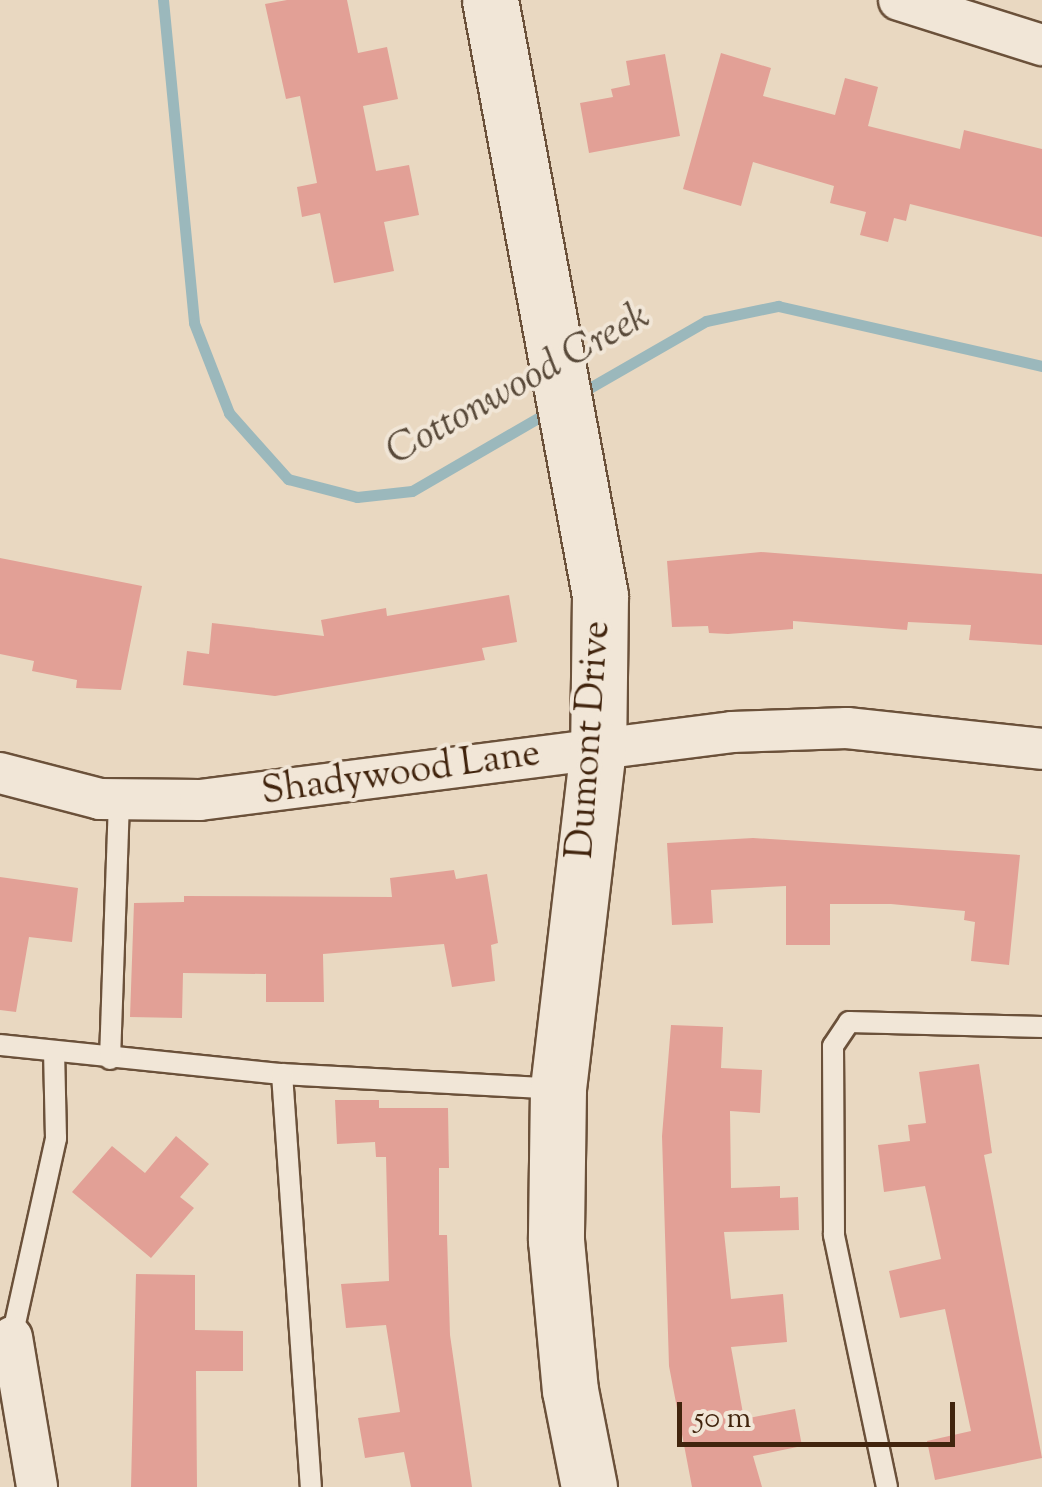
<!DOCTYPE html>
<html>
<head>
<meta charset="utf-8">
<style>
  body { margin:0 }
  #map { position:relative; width:1042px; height:1487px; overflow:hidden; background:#e9d8c1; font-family:"Sorts Mill Goudy",serif }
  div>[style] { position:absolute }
  .stream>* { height:11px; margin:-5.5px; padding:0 5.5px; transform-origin:5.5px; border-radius:5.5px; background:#9bb8bc }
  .building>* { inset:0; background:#e2a096 }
  .roads { filter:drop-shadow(2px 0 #6b513a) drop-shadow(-2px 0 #6b513a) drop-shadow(0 2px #6b513a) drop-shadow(0 -2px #6b513a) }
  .lane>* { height:20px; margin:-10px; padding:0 10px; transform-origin:10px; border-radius:10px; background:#f1e6d7 }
  .street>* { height:40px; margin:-20px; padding:0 20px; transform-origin:20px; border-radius:20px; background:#f1e6d7 }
  .secondary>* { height:55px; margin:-27.5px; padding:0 27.5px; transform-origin:27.5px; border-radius:27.5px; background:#f1e6d7 }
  span { translate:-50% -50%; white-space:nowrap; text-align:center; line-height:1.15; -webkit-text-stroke:8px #f1e6d7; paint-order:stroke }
  .street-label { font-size:38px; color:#41240d }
  .water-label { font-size:40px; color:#584939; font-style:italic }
  .scale { position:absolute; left:677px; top:1402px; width:278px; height:45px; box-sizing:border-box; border:5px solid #41240d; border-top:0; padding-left:12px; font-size:30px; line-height:35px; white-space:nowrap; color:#41240d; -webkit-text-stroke:8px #f1e6d7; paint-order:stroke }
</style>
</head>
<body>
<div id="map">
  <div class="stream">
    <div style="left:163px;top:0;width:324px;rotate:84.5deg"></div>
    <div style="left:194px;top:323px;width:97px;rotate:68.7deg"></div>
    <div style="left:229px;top:413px;width:89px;rotate:48.2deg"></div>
    <div style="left:288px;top:479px;width:71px;rotate:14.6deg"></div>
    <div style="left:357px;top:497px;width:55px;rotate:-6.2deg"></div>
    <div style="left:412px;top:491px;width:160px;rotate:-30.1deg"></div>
    <div style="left:579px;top:394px;width:146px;rotate:-29.9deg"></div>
    <div style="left:706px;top:321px;width:74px;rotate:-11.8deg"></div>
    <div style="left:778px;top:306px;width:271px;rotate:12.8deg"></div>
  </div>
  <div class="building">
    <div style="clip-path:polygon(287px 0,347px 0,358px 53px,387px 47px,398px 99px,363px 106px,376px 171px,409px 165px,419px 215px,384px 222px,394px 271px,334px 283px,320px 213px,302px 217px,297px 187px,317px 183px,300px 96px,286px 99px,265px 4px)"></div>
    <div style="clip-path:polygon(721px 53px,771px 68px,763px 96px,835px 115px,845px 78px,878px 87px,868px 126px,960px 149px,964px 130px,1042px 149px,1042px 237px,910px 204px,906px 221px,894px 218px,888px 242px,860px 235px,866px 212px,830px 203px,834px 186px,753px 162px,741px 206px,683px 189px)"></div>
    <div style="clip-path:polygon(665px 54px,680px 136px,589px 153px,580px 103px,613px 97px,611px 89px,630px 85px,626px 61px)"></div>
    <div style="clip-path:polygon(761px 552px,1042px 574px,1042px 645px,969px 640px,971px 625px,908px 622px,907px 630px,793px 621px,793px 629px,728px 634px,709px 633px,708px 626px,672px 627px,667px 561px)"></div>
    <div style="clip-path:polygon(0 558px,142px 586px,121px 690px,76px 688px,77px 680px,32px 671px,34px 661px,0 654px)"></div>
    <div style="clip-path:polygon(509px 595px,517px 642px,482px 648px,485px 660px,275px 696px,183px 685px,187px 651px,209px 654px,212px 623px,324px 636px,321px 620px,386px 608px,387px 616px)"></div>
    <div style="clip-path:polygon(753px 838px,1020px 855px,1009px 965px,971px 961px,975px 922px,964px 920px,965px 911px,891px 904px,830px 904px,830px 945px,786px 945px,786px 886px,711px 890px,713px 923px,672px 925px,667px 843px)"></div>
    <div style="clip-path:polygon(454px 870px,456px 879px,487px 874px,498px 943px,491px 945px,495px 981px,452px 987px,444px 944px,323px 954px,324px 1002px,266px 1002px,266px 974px,183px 973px,182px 1018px,130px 1017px,134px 903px,184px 902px,184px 896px,392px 897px,390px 878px)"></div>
    <div style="clip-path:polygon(0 877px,78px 888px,72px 942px,29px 937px,16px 1012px,0 1010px)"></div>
    <div style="clip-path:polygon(671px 1025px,723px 1027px,721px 1068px,762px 1070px,760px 1113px,730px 1111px,731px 1188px,780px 1186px,780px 1198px,798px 1197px,799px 1230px,724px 1232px,731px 1299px,783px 1294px,787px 1342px,731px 1347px,744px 1419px,795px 1409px,802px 1446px,753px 1456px,762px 1487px,692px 1487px,669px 1366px,662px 1136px)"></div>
    <div style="clip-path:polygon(979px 1064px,992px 1153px,984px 1155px,1042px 1458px,935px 1480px,927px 1441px,971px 1431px,945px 1309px,900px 1318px,889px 1271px,941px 1259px,925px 1186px,884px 1192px,878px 1145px,910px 1141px,908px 1125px,926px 1123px,919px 1072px)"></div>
    <div style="clip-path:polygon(335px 1100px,379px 1100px,379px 1108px,448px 1108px,449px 1168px,439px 1168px,439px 1235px,447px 1235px,450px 1335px,472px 1487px,411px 1487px,404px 1452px,365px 1458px,358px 1418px,400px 1412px,386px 1325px,346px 1328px,341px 1284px,389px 1281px,386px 1157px,376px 1157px,375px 1142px,337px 1144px)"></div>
    <div style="clip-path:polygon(176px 1136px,209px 1164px,180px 1197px,194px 1208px,151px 1258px,72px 1192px,112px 1146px,145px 1173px)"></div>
    <div style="clip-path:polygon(136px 1274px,195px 1275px,195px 1330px,243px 1331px,243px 1371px,196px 1371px,197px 1487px,131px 1487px)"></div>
  </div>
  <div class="roads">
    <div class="lane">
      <div style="left:0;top:1045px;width:283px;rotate:5.9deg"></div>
      <div style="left:282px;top:1074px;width:274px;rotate:3.1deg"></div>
      <div style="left:110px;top:1059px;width:259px;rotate:-88deg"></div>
      <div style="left:282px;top:1074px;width:414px;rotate:86deg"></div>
      <div style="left:12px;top:1337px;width:204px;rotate:-77.5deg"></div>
      <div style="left:56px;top:1138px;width:85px;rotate:-91.3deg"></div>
      <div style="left:887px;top:1487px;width:258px;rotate:-101.9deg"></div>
      <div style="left:834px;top:1235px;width:189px;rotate:-90.3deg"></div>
      <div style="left:833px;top:1046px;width:29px;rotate:-56deg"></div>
      <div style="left:849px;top:1022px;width:193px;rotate:1.5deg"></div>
    </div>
    <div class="street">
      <div style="left:899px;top:0;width:150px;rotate:17.5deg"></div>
      <div style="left:0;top:773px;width:103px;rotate:14.6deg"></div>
      <div style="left:100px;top:799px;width:100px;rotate:0.6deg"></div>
      <div style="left:200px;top:800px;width:536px;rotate:-7.28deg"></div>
      <div style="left:732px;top:732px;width:115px;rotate:-2deg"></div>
      <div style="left:847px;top:728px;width:196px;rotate:6.1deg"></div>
      <div style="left:12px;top:1337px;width:152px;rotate:80.5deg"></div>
    </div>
    <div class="secondary">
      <div style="left:490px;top:0;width:605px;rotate:79.53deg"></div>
      <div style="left:600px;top:595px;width:153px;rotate:90.7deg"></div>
      <div style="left:598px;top:748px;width:343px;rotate:96.7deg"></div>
      <div style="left:558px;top:1089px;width:151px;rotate:90.8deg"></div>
      <div style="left:556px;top:1240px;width:151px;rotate:84.7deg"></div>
      <div style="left:570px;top:1390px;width:99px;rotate:78.9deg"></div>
    </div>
  </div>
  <div class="street-label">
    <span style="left:591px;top:740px;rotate:-86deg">Dumont Drive</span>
    <span style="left:401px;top:775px;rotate:-8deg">Shadywood Lane</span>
  </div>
  <div class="water-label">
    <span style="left:519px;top:386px;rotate:-29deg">Cottonwood Creek</span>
  </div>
  <div class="scale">50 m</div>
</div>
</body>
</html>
